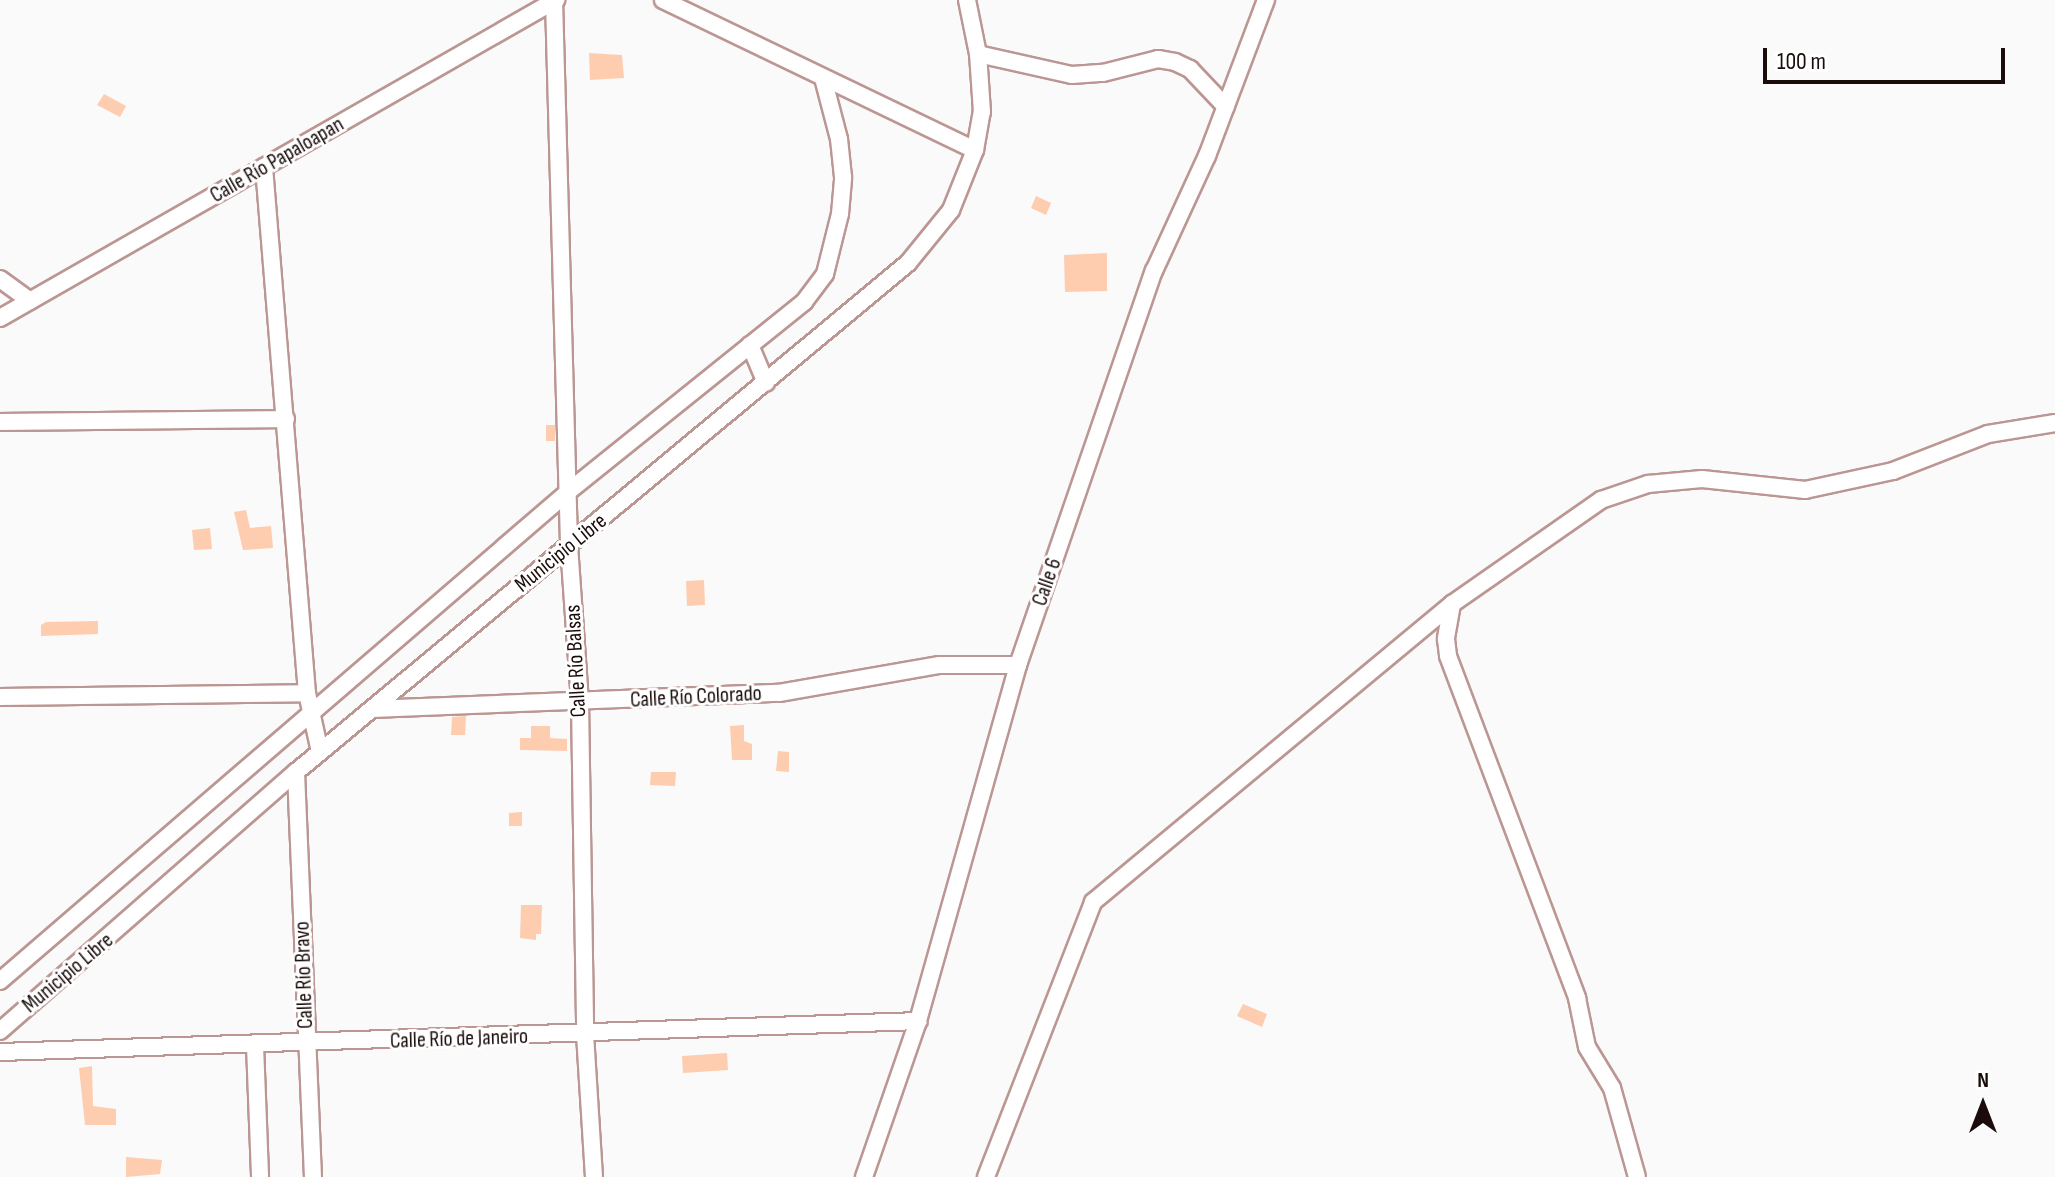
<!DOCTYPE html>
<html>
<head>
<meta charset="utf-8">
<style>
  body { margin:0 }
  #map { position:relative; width:2055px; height:1177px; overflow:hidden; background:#fafafa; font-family:"Sofia Sans Condensed",sans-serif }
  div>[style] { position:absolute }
  .building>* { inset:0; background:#fecdaf }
  .roads { filter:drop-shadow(2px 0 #bb9693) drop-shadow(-2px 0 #bb9693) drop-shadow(0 2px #bb9693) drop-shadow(0 -2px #bb9693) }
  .minor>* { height:16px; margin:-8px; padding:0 8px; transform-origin:8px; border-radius:8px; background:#fff }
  span { translate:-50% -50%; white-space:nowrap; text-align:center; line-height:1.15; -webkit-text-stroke:6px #fff; paint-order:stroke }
  .street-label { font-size:22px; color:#190c0b }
  .north { position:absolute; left:1943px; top:1065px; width:80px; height:80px; -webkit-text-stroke:6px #fff; paint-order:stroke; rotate:0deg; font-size:22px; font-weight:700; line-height:32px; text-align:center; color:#190c0b }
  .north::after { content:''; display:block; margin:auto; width:28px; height:36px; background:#190c0b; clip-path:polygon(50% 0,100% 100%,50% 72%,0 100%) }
  .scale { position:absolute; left:1763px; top:48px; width:242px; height:36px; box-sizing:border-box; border:4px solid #190c0b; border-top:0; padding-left:10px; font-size:24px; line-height:28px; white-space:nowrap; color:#190c0b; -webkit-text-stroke:6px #fff; paint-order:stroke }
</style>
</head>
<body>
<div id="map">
  <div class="building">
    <div style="clip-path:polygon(589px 53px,622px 55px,624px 78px,590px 80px)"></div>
    <div style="clip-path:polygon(104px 94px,126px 106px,120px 117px,97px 105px)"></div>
    <div style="clip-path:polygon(1036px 196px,1051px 203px,1046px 215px,1031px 208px)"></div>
    <div style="clip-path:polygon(1107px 253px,1107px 291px,1065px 292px,1064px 255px)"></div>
    <div style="clip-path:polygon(546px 425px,555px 425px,555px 441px,546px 441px)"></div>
    <div style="clip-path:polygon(246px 510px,250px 528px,271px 526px,273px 548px,243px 550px,234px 512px)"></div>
    <div style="clip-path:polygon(210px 528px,212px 549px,194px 550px,192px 530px)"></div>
    <div style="clip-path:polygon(704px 580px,705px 605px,687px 606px,686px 581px)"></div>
    <div style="clip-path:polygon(98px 621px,98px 634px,41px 636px,41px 625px,46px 622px)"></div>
    <div style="clip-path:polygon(466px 716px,465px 735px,451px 735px,452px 717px)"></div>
    <div style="clip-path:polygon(744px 725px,744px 741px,752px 744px,752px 760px,732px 760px,730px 726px)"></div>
    <div style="clip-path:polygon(531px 726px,550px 726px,550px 738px,567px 739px,567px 751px,520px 750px,520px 738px,531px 738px)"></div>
    <div style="clip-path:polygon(778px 751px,789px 752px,789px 772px,776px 771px)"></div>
    <div style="clip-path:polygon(651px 772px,676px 772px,675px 786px,650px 785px)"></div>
    <div style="clip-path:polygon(522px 812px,522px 826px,509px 826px,509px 813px)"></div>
    <div style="clip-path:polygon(521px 905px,542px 905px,541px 934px,536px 934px,536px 940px,520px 938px)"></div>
    <div style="clip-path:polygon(1243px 1004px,1267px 1014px,1262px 1027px,1237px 1016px)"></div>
    <div style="clip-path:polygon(727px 1053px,728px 1070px,683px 1073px,682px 1056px)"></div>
    <div style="clip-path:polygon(92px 1066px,93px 1106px,116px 1109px,116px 1125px,85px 1125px,79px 1068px)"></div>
    <div style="clip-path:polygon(126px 1157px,162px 1160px,160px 1174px,126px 1177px)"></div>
  </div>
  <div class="roads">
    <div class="minor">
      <div style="left:554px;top:0;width:545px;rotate:88.42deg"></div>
      <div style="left:569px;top:545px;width:157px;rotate:86deg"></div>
      <div style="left:580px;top:702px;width:332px;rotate:89.1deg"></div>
      <div style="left:585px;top:1034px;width:143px;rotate:86.4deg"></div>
      <div style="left:663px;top:0;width:346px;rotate:25.7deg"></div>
      <div style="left:978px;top:54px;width:96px;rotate:12.6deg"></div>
      <div style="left:1072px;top:75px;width:31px;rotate:-4deg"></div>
      <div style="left:1103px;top:73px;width:57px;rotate:-14.3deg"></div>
      <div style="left:1158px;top:59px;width:17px;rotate:10deg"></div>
      <div style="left:1175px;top:62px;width:17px;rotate:25deg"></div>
      <div style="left:1190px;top:69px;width:52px;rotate:46.5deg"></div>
      <div style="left:264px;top:167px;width:528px;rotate:85.33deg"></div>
      <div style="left:307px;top:693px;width:60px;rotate:77.6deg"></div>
      <div style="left:0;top:279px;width:37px;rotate:36deg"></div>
      <div style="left:0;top:318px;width:641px;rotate:-29.77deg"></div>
      <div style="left:750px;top:345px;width:41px;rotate:67.2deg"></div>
      <div style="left:0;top:422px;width:286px;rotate:-0.6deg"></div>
      <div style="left:1452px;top:604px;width:36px;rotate:100deg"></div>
      <div style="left:1446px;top:639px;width:17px;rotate:83deg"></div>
      <div style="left:1448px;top:656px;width:366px;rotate:69.3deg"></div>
      <div style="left:1577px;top:998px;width:50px;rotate:78.5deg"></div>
      <div style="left:1587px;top:1047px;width:48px;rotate:58.6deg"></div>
      <div style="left:1612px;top:1088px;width:92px;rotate:74.3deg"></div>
      <div style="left:0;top:697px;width:307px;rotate:-0.7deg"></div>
      <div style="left:372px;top:709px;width:407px;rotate:-2.3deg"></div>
      <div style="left:779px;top:693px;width:163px;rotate:-9.9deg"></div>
      <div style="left:940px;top:665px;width:78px"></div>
      <div style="left:296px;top:772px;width:405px;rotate:87.6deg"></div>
      <div style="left:0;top:981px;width:751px;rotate:-40.73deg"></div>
      <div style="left:569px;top:491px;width:302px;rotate:-38.8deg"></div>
      <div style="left:804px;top:302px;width:35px;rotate:-53deg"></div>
      <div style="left:825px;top:274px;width:62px;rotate:-76deg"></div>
      <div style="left:840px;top:214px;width:37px;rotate:-85deg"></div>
      <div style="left:843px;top:177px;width:38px;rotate:-96deg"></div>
      <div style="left:839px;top:139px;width:63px;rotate:-104.7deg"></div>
      <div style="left:0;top:1031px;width:393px;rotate:-41.2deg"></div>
      <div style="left:296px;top:772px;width:796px;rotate:-39.75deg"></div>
      <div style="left:908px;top:263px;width:68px;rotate:-50.9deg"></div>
      <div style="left:951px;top:210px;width:65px;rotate:-68.2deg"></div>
      <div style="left:975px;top:150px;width:39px;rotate:-80deg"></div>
      <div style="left:982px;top:112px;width:58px;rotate:-93.9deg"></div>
      <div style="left:978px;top:54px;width:55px;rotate:-101.5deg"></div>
      <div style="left:255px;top:1045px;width:132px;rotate:87.8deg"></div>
      <div style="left:0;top:1052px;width:919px;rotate:-1.93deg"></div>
      <div style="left:864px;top:1177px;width:165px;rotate:-70.9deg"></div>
      <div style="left:918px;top:1021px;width:370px;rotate:-74.3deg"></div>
      <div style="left:1018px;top:665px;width:417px;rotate:-71deg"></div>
      <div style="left:1154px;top:271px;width:127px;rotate:-65.3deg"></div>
      <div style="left:1207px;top:156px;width:167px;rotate:-69.3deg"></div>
      <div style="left:986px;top:1177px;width:295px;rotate:-68.7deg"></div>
      <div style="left:1093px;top:902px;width:467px;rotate:-39.7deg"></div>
      <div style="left:1452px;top:604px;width:182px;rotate:-34.9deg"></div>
      <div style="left:1601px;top:500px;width:50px;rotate:-18.8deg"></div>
      <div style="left:1648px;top:484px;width:54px;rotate:-5.3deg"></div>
      <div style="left:1702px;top:479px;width:104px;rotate:6.1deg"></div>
      <div style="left:1805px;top:490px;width:90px;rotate:-12.2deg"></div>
      <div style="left:1893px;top:471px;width:102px;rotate:-21.3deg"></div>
      <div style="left:1988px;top:434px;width:68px;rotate:-9.3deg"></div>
    </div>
  </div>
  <div class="street-label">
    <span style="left:277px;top:160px;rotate:-30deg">Calle Río Papaloapan</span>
    <span style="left:561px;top:553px;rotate:-39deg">Municipio Libre</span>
    <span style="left:1047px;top:582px;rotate:-71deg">Calle 6</span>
    <span style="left:576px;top:661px;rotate:-93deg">Calle Río Balsas</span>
    <span style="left:696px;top:697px;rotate:-3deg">Calle Río Colorado</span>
    <span style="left:68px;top:973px;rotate:-40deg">Municipio Libre</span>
    <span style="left:304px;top:975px;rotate:-92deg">Calle Río Bravo</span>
    <span style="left:459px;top:1039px;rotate:-2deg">Calle Río de Janeiro</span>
  </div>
  <div class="north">N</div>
  <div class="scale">100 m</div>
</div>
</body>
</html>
